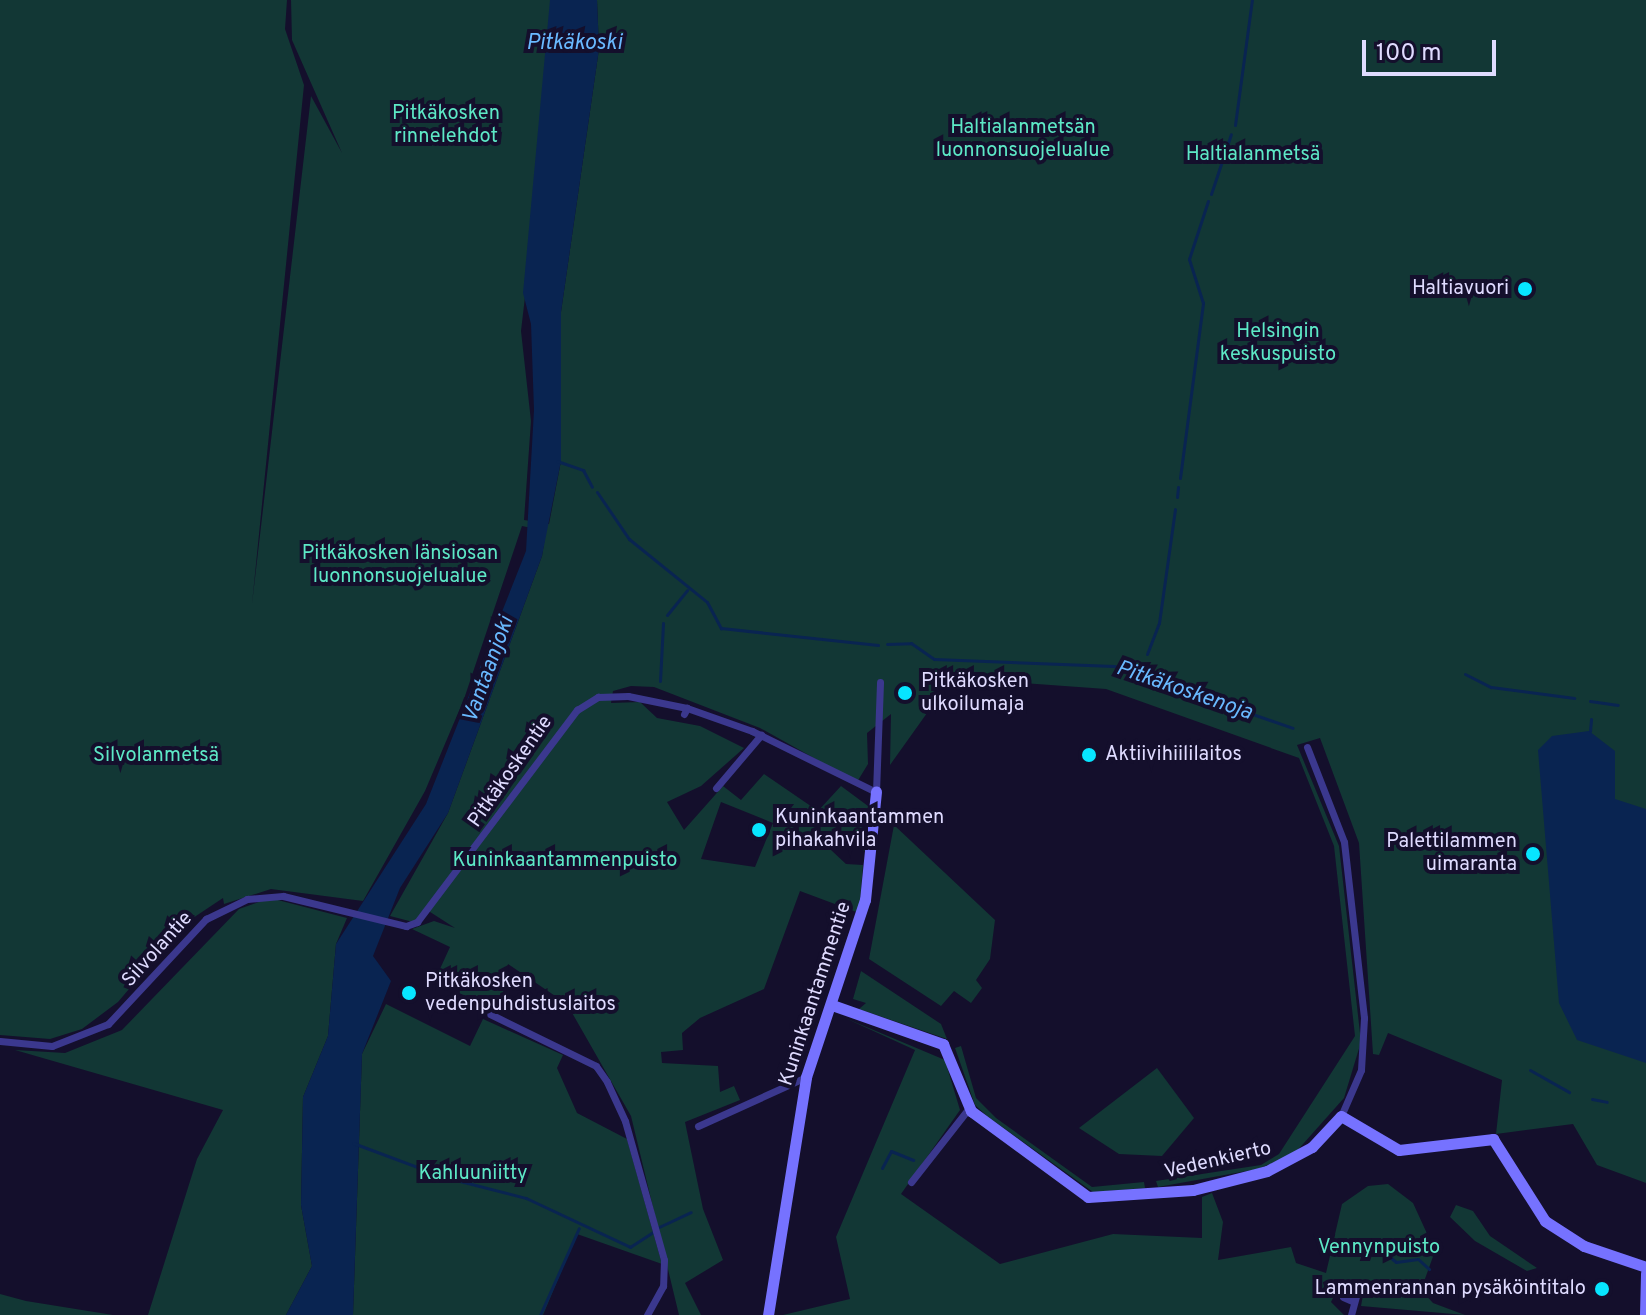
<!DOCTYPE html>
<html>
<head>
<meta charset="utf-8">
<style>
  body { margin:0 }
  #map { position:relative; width:1646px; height:1315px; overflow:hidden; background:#140f2c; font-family:Overpass,sans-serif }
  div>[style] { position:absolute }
  .green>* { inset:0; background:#123735 }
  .water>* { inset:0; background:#092451 }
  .stream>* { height:3px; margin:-1.5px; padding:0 1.5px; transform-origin:1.5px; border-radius:1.5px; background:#092451 }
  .street>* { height:7px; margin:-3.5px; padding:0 3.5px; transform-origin:3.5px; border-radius:3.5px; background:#3b388e }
  .secondary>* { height:11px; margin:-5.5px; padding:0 5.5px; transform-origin:5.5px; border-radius:5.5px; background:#7672ff }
  .dots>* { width:22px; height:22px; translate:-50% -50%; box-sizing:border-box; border:4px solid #140f2c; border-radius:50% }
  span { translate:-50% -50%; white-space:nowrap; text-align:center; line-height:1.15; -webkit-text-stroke:8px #140f2c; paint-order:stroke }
  .park-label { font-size:20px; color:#5de8c6 }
  .poi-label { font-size:20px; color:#dfdbff }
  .right { translate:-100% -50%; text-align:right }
  .left { translate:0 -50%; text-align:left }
  .street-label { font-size:20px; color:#dfdbff }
  .water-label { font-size:22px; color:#69b9ff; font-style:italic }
  .scale { position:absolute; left:1362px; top:40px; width:134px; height:36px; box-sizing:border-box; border:4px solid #dfdbff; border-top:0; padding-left:10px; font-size:24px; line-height:28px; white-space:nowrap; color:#dfdbff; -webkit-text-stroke:6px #140f2c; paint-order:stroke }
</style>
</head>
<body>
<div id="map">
  <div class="green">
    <div style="clip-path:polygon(evenodd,0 0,287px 0,285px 29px,304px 85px,252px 604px,311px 96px,342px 153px,292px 40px,291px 0,560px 0,521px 331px,531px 421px,524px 520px,549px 524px,561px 461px,561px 312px,599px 49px,597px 0,1646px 0,1646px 1183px,1597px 1165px,1573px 1124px,1496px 1134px,1502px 1080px,1388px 1033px,1379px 1055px,1373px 1054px,1359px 843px,1320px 738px,1297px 745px,1339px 846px,1361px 1042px,1344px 1098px,1295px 1153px,1258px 1169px,1158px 1187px,1156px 1181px,1261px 1165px,1279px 1154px,1355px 1036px,1334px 846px,1299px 758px,1106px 689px,952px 678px,890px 765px,891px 714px,867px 733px,868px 764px,857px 782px,760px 728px,654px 687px,631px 686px,613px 691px,611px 703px,640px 702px,657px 718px,700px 726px,744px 748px,701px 786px,667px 802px,684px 830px,723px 786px,741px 800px,764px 774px,818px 811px,841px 786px,868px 806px,866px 851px,816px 836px,846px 864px,863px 865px,859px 913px,800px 891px,764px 989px,700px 1018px,682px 1033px,683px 1050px,661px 1052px,662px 1063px,718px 1066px,720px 1092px,734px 1086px,740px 1100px,685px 1122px,703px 1209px,723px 1260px,685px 1283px,701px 1315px,679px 1315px,631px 1116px,567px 1004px,508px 964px,500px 1011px,434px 982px,450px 947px,412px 929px,434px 921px,455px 928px,427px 910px,413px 922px,390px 916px,448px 813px,542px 556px,546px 531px,522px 526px,464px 699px,425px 791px,363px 901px,271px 889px,224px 904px,223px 898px,184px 924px,118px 1002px,82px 1029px,50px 1039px,0 1035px,0 0,721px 802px,773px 823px,755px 867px,701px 859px,721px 802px)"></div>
    <div style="clip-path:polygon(894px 825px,995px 920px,990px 959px,976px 980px,982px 988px,971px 1003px,954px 991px,941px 1006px,869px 959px)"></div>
    <div style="clip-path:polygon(270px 898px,347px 918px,336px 944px,328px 1036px,303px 1097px,301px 1205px,312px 1266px,286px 1315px,148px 1315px,197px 1159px,223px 1110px,15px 1050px,65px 1053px,122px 1030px,239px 909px)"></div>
    <div style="clip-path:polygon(861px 971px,941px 1024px,947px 1039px,859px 1009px,866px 1003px,853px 999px)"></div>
    <div style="clip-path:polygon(386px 1004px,470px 1046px,483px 1019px,563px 1055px,557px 1068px,577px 1113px,627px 1139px,662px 1264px,577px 1234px,543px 1315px,353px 1315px,362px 1054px)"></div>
    <div style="clip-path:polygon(845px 1018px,945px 1060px,960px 1110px,901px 1194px,1000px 1264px,1113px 1234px,1202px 1238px,1202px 1197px,1212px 1193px,1223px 1222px,1218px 1260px,1291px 1247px,1296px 1263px,1326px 1273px,1342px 1204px,1368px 1186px,1388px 1184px,1413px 1203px,1435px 1251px,1421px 1290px,1433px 1303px,1465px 1315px,1361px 1306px,1363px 1295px,1339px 1286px,1331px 1302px,1344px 1315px,783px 1315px,850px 1299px,836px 1237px,915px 1050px)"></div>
    <div style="clip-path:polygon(961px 1046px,976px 1098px,996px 1118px,1092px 1187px,1144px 1182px,1145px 1188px,1093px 1192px,987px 1116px,975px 1105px,955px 1048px)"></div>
    <div style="clip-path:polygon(1157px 1068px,1194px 1118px,1162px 1156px,1119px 1154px,1079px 1128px)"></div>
    <div style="clip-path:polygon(1456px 1205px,1473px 1211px,1490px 1236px,1537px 1268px,1527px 1271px,1475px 1241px,1450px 1217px)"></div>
    <div style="clip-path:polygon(0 1294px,26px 1301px,113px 1315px,0 1315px)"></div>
  </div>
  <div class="water">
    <div style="clip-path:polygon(550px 0,597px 0,599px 49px,561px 312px,561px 461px,542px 556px,448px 813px,400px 888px,373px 956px,391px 981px,362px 1054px,353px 1315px,286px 1315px,312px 1266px,301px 1205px,303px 1097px,328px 1036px,336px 944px,426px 804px,526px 551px,534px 410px,531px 324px,523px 293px)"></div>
    <div style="clip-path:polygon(1589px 731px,1615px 751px,1615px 799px,1646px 809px,1646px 1063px,1577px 1040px,1559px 1003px,1538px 750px,1552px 736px)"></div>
  </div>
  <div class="stream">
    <div style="left:1235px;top:125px;width:126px;rotate:-82.3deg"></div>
    <div style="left:1211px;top:194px;width:63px;rotate:-71.6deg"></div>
    <div style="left:557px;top:461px;width:28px;rotate:19deg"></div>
    <div style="left:583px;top:470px;width:19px;rotate:62deg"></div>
    <div style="left:1180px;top:478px;width:177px;rotate:-82.5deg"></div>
    <div style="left:1203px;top:303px;width:46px;rotate:-107.7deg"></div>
    <div style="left:1189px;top:259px;width:61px;rotate:-71.9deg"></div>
    <div style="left:597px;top:492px;width:57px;rotate:55.8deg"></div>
    <div style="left:629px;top:539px;width:100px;rotate:38.9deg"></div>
    <div style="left:707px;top:602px;width:30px;rotate:62deg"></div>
    <div style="left:721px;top:628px;width:158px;rotate:6.2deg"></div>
    <div style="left:1177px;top:497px;width:10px;rotate:-84deg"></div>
    <div style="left:667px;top:615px;width:32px;rotate:-51deg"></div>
    <div style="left:887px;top:644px;width:24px;rotate:-2deg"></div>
    <div style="left:911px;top:643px;width:28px;rotate:35deg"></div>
    <div style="left:934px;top:659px;width:180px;rotate:2.2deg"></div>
    <div style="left:1114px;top:666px;width:189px;rotate:19.1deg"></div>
    <div style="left:1147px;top:654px;width:33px;rotate:-69deg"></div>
    <div style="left:1159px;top:623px;width:115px;rotate:-82deg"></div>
    <div style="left:1141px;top:674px;width:11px;rotate:-75deg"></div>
    <div style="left:1465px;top:674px;width:29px;rotate:27deg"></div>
    <div style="left:1491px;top:687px;width:84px;rotate:7.5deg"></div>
    <div style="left:660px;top:681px;width:58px;rotate:-87deg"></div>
    <div style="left:1590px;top:701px;width:28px;rotate:8deg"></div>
    <div style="left:1590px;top:731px;width:12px;rotate:-85deg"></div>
    <div style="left:1530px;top:1070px;width:45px;rotate:29.4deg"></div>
    <div style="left:1592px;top:1099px;width:15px;rotate:11deg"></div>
    <div style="left:353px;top:1143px;width:89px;rotate:20.5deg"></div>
    <div style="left:882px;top:1168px;width:19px;rotate:-62deg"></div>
    <div style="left:891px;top:1151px;width:24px;rotate:22deg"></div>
    <div style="left:444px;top:1177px;width:85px;rotate:14.4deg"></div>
    <div style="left:526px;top:1198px;width:115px;rotate:25.2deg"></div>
    <div style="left:630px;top:1247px;width:27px;rotate:-33deg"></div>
    <div style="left:659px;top:1227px;width:35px;rotate:-25deg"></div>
    <div style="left:1375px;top:1245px;width:27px;rotate:39deg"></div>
    <div style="left:1396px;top:1262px;width:22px;rotate:-8deg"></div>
    <div style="left:1418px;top:1259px;width:15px;rotate:42deg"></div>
    <div style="left:540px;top:1315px;width:95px;rotate:-65.9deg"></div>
  </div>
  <div class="street">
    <div style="left:684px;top:714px;width:7px;rotate:-63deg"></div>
    <div style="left:687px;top:708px;width:69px;rotate:19.5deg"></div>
    <div style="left:752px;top:731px;width:138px;rotate:26.2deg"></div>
    <div style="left:876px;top:792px;width:110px;rotate:-87.9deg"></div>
    <div style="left:1307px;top:747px;width:102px;rotate:68.7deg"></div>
    <div style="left:1344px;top:842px;width:177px;rotate:83.5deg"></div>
    <div style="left:1364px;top:1018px;width:52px;rotate:93.3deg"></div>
    <div style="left:1361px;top:1070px;width:50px;rotate:113.5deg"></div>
    <div style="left:716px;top:788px;width:70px;rotate:-49.7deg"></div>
    <div style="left:490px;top:1014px;width:118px;rotate:26.1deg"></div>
    <div style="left:596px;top:1066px;width:19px;rotate:55deg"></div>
    <div style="left:607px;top:1082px;width:43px;rotate:65.2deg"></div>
    <div style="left:625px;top:1121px;width:144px;rotate:74.3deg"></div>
    <div style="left:664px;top:1260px;width:26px;rotate:92deg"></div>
    <div style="left:663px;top:1286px;width:33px;rotate:119deg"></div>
    <div style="left:0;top:1041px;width:52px;rotate:5.5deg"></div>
    <div style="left:52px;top:1046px;width:60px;rotate:-21.4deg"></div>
    <div style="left:108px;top:1024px;width:144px;rotate:-47deg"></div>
    <div style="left:206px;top:919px;width:46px;rotate:-26deg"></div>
    <div style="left:247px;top:899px;width:36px;rotate:-5deg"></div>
    <div style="left:283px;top:896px;width:127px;rotate:13.7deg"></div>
    <div style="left:406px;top:926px;width:12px;rotate:-20deg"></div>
    <div style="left:417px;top:922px;width:266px;rotate:-53deg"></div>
    <div style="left:577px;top:710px;width:25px;rotate:-32deg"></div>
    <div style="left:598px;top:697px;width:30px;rotate:-2deg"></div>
    <div style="left:628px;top:696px;width:60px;rotate:11.5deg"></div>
    <div style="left:698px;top:1126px;width:119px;rotate:-24.4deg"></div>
    <div style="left:911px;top:1182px;width:94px;rotate:-51.9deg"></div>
    <div style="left:1343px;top:1297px;width:12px;rotate:24deg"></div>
    <div style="left:1351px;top:1315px;width:23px;rotate:-75deg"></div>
  </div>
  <div class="secondary">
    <div style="left:832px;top:1005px;width:118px;rotate:19.4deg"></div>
    <div style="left:943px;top:1044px;width:73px;rotate:67.3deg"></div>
    <div style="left:971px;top:1111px;width:145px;rotate:36.3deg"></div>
    <div style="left:1088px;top:1197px;width:105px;rotate:-3.8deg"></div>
    <div style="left:1193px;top:1190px;width:76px;rotate:-14.4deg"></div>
    <div style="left:1267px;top:1171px;width:51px;rotate:-28.1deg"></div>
    <div style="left:1312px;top:1147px;width:42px;rotate:-46.9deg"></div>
    <div style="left:1341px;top:1116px;width:67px;rotate:30.4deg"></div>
    <div style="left:1399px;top:1150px;width:95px;rotate:-6.7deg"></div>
    <div style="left:1493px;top:1139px;width:97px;rotate:57.6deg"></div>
    <div style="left:1545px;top:1221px;width:46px;rotate:32.7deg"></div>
    <div style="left:1584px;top:1246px;width:65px;rotate:18.7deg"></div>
    <div style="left:768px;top:1315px;width:241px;rotate:-80.9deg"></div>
    <div style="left:806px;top:1077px;width:187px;rotate:-71.6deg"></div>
    <div style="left:865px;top:900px;width:109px;rotate:-84.2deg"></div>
    <div style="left:1645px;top:1315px;width:42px;rotate:-88.6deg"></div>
  </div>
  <div class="dots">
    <div style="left:1525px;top:289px;background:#07e5ff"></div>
    <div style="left:905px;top:693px;background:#07e5ff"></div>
    <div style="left:1089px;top:755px;background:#07e5ff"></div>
    <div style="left:759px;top:830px;background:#07e5ff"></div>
    <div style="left:1533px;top:854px;background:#07e5ff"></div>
    <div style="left:409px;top:993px;background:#07e5ff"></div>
    <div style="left:1602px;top:1289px;background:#07e5ff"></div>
  </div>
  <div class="park-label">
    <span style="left:446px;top:126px">Pitkäkosken<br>rinnelehdot</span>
    <span style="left:1023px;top:140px">Haltialanmetsän<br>luonnonsuojelualue</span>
    <span style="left:1253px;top:155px">Haltialanmetsä</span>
    <span style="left:1278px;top:344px">Helsingin<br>keskuspuisto</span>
    <span style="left:400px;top:566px">Pitkäkosken länsiosan<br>luonnonsuojelualue</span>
    <span style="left:156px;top:756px">Silvolanmetsä</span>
    <span style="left:565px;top:861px">Kuninkaantammenpuisto</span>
    <span style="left:473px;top:1174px">Kahluuniitty</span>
    <span style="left:1379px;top:1248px">Vennynpuisto</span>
  </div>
  <div class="poi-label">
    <span class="right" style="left:1509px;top:289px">Haltiavuori</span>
    <span class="left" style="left:921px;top:694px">Pitkäkosken<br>ulkoilumaja</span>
    <span class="left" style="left:1105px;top:755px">Aktiivihiililaitos</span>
    <span class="left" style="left:775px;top:830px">Kuninkaantammen<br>pihakahvila</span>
    <span class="right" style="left:1517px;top:854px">Palettilammen<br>uimaranta</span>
    <span class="left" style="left:425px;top:994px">Pitkäkosken<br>vedenpuhdistuslaitos</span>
    <span class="right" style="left:1586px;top:1289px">Lammenrannan pysäköintitalo</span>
  </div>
  <div class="street-label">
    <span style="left:511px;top:772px;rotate:-55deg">Pitkäkoskentie</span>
    <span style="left:158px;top:950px;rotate:-48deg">Silvolantie</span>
    <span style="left:816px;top:994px;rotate:-72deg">Kuninkaantammentie</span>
    <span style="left:1218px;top:1161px;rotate:-13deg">Vedenkierto</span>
  </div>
  <div class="water-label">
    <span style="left:574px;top:44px">Pitkäkoski</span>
    <span style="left:489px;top:670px;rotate:-70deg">Vantaanjoki</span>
    <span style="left:1184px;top:691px;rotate:19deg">Pitkäkoskenoja</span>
  </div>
  <div class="scale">100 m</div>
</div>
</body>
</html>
